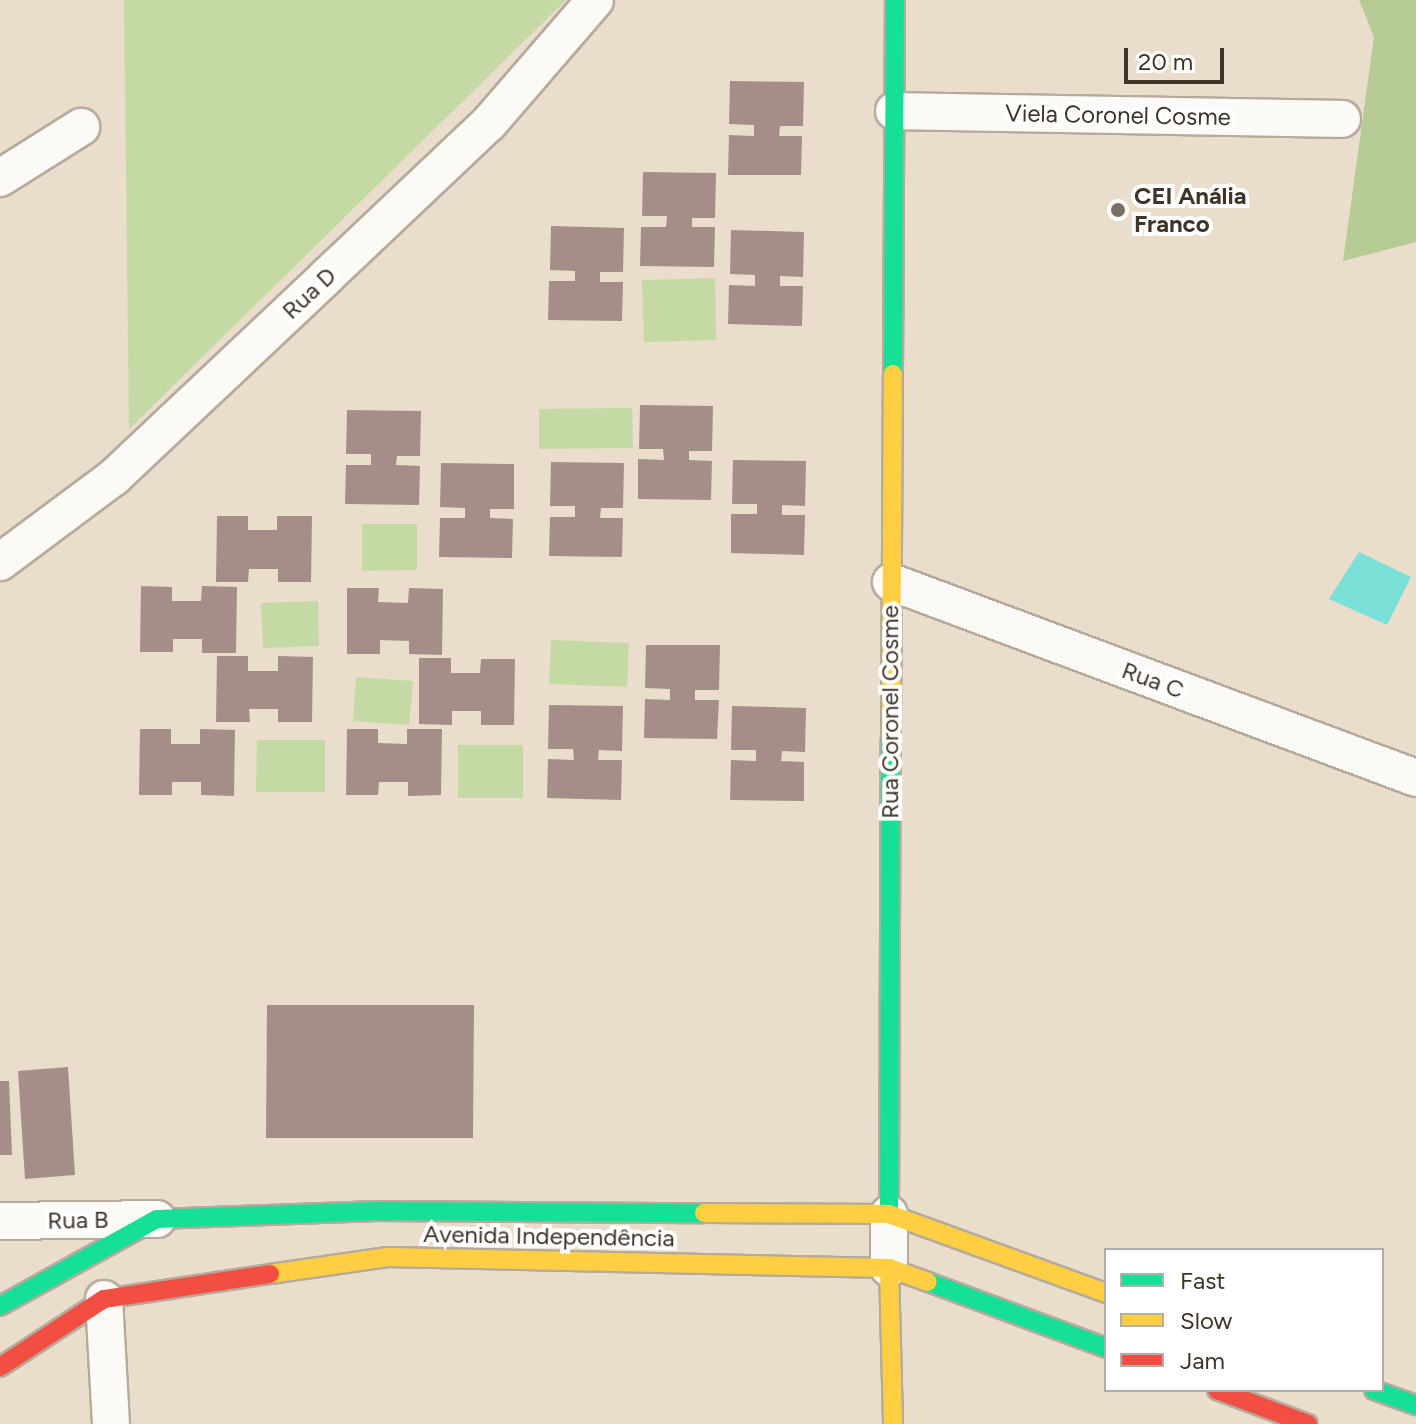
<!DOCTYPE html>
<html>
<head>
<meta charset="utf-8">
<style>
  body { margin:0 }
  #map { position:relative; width:1416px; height:1424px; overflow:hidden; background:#eaddcb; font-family:Figtree,sans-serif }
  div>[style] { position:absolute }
  .green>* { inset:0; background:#c5d9a5 }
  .forest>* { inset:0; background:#b6cb96 }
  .water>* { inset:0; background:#7ae0d8 }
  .building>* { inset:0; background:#a58e88 }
  .roads { filter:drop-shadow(2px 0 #b5aa9c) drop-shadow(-2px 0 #b5aa9c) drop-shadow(0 2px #b5aa9c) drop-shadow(0 -2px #b5aa9c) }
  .street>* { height:36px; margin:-18px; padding:0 18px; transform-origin:18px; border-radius:18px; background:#fcfaf7 }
  .fast>* { height:18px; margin:-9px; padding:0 9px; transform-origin:9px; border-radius:9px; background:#16e098 }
  .slow>* { height:18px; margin:-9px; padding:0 9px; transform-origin:9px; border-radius:9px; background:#ffcf43 }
  .jam>* { height:18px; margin:-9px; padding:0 9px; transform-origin:9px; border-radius:9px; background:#f24e42 }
  .dots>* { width:22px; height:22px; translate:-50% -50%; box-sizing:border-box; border:4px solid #fff; border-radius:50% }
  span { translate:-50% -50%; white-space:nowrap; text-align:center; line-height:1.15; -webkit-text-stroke:8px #fff; paint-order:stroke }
  .street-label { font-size:24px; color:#3e3428 }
  .poi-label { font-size:24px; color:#3e3428; font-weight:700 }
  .left { translate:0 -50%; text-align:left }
  .legend { position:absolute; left:1104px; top:1248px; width:280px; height:144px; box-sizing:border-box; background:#fff; border:2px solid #b2aea9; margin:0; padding:10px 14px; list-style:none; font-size:24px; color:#3e3428 }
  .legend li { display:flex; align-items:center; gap:16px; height:40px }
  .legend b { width:40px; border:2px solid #b2aea9 }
  .scale { position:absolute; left:1124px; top:48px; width:100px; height:36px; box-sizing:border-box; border:4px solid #3e3428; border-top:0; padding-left:10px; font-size:24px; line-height:28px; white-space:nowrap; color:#3e3428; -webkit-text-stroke:6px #fff; paint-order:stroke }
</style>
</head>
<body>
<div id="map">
  <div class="green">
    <div style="clip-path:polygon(124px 0,566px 0,129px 429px)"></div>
    <div style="clip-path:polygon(715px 278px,716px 340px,644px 342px,642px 280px)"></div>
    <div style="clip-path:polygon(632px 408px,633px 448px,539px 449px,539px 409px)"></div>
    <div style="clip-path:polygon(362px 524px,417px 524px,417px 570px,362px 571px)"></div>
    <div style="clip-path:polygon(318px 601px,319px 646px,263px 648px,261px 603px)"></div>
    <div style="clip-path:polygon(551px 640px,629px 643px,627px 687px,549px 684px)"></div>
    <div style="clip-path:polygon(356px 677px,413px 681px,409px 725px,353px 721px)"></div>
    <div style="clip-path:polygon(257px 740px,325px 740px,325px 792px,256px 792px)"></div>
    <div style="clip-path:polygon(458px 745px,523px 745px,523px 798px,458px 798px)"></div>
  </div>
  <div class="forest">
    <div style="clip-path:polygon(1359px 0,1416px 0,1416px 242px,1343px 261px,1374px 37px)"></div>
  </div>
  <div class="water">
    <div style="clip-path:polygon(1359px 552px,1411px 577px,1387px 625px,1329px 599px)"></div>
  </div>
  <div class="building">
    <div style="clip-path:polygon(730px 81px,804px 82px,803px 126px,780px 126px,779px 136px,802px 136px,801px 175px,728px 175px,729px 135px,754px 136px,754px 125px,729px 124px)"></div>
    <div style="clip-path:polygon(643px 172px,716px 173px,715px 218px,692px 218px,692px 227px,715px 227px,714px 267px,640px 266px,641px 227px,666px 227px,667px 216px,642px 216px)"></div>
    <div style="clip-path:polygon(551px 226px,624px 228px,623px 272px,600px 272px,600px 282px,623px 282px,622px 321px,548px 320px,549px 281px,575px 281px,575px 271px,550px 270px)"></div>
    <div style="clip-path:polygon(731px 230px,804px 232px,803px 277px,780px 276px,780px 286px,803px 286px,802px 326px,728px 324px,729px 285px,755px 286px,755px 275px,730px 274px)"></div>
    <div style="clip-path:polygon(640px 405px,713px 406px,712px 451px,689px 451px,689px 460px,712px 461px,711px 500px,638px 499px,638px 459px,664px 460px,663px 449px,639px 449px)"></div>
    <div style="clip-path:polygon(347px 410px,421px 411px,420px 456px,397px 456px,396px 465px,420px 466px,419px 505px,345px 504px,346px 465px,371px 465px,371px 454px,346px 454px)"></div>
    <div style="clip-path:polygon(733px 460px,806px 461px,805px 506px,782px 505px,782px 515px,805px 515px,804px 555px,731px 553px,731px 514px,757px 514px,757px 504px,732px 504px)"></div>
    <div style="clip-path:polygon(551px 462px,624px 463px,623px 508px,601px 508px,600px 518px,623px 518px,622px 557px,549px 556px,550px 517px,575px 517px,575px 506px,550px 506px)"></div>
    <div style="clip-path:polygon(441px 463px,514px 464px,514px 509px,490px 509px,490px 518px,513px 519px,512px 558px,439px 557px,440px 518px,465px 518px,465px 508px,440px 507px)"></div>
    <div style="clip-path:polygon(217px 516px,248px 516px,248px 530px,277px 530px,277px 516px,312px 516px,311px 582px,278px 582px,278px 569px,249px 569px,248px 582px,216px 582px)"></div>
    <div style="clip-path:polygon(141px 586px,172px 587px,172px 601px,201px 601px,202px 586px,237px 587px,236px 653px,202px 653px,202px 639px,173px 639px,173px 652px,140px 652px)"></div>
    <div style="clip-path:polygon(347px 588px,379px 588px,378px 602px,408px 603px,409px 588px,443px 589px,442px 655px,409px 654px,409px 641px,380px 640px,380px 654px,347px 654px)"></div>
    <div style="clip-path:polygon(646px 645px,720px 645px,719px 690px,695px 690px,695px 700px,719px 700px,717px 739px,644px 738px,645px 699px,670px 700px,670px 689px,645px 688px)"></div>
    <div style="clip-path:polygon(217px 656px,248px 656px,248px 671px,278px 671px,278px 656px,313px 657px,312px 722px,278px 722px,278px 709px,249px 709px,250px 722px,216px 722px)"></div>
    <div style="clip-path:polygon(419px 658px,451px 658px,451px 673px,480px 673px,481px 659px,515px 659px,514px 725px,481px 725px,481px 711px,452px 711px,452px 725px,419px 724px)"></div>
    <div style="clip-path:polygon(549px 705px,623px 706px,622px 751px,599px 750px,598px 760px,622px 760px,621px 800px,547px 798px,548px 759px,574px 760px,573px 749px,548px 749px)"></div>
    <div style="clip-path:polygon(732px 706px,806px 708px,805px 752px,782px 751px,781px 761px,804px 762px,804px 801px,730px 800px,731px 760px,756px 761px,756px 750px,731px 750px)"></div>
    <div style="clip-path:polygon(140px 729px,171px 729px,171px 744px,200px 744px,200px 729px,235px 730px,234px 796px,201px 795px,201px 782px,172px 782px,172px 795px,139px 795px)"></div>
    <div style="clip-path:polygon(347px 729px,378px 729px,378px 743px,407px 744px,407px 729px,442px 729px,441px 795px,408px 796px,408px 782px,379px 782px,378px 795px,346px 795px)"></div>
    <div style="clip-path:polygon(267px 1005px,474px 1005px,473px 1138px,266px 1138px)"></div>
    <div style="clip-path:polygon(68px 1067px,75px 1175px,25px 1179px,18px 1071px)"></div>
    <div style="clip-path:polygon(0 1081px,9px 1081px,12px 1155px,0 1155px)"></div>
  </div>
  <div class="roads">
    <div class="street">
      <div style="left:894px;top:111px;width:448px;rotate:1deg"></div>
      <div style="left:0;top:178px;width:96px;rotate:-32.2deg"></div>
      <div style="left:0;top:562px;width:142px;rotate:-36.7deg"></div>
      <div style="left:114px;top:477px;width:291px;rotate:-43.3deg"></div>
      <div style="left:326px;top:277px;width:224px;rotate:-43.4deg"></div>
      <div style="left:489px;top:123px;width:162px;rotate:-49.2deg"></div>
      <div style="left:891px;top:582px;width:560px;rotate:20.47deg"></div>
      <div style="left:889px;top:1214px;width:54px;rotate:90deg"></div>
      <div style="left:0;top:1221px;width:157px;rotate:-0.7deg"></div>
      <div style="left:104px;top:1299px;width:125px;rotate:86.8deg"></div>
    </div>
    <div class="fast">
      <div style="left:893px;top:374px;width:374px;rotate:-89.7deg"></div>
      <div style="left:889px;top:1214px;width:475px;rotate:-89.8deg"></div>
      <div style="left:928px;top:1282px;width:190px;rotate:20.3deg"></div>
      <div style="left:0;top:1306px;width:179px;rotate:-29deg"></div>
      <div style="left:157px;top:1219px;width:221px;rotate:-2.1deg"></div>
      <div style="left:378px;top:1211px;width:326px;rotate:0.4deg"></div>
      <div style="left:1374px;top:1390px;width:45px;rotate:19.7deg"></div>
    </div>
    <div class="slow">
      <div style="left:891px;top:739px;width:365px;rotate:-89.7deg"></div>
      <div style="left:704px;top:1213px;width:185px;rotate:0.3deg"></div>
      <div style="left:889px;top:1214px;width:231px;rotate:20deg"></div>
      <div style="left:889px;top:1268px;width:156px;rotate:88.5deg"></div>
      <div style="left:270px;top:1274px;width:119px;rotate:-8.2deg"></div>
      <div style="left:388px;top:1257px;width:501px;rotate:1.26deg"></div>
      <div style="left:889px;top:1268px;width:41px;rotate:19.7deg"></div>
    </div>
    <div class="jam">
      <div style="left:0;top:1367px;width:124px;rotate:-33.2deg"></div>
      <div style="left:104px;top:1299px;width:168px;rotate:-8.6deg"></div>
      <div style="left:1217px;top:1390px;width:97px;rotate:20.5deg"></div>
    </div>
  </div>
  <div class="dots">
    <div style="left:1118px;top:210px;background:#7a6f61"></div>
  </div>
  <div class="street-label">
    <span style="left:1118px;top:115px;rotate:1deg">Viela Coronel Cosme</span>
    <span style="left:309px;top:293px;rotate:-43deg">Rua D</span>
    <span style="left:1153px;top:680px;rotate:20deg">Rua C</span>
    <span style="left:890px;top:712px;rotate:-90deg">Rua Coronel Cosme</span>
    <span style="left:78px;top:1220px;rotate:-1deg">Rua B</span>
    <span style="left:549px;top:1236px;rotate:1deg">Avenida Independência</span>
  </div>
  <div class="poi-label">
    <span class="left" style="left:1134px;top:210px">CEI Anália<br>Franco</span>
  </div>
  <ul class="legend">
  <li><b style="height:10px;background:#16e098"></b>Fast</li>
  <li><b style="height:10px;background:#ffcf43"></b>Slow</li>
  <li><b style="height:10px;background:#f24e42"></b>Jam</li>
  </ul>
  <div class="scale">20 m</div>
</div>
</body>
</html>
